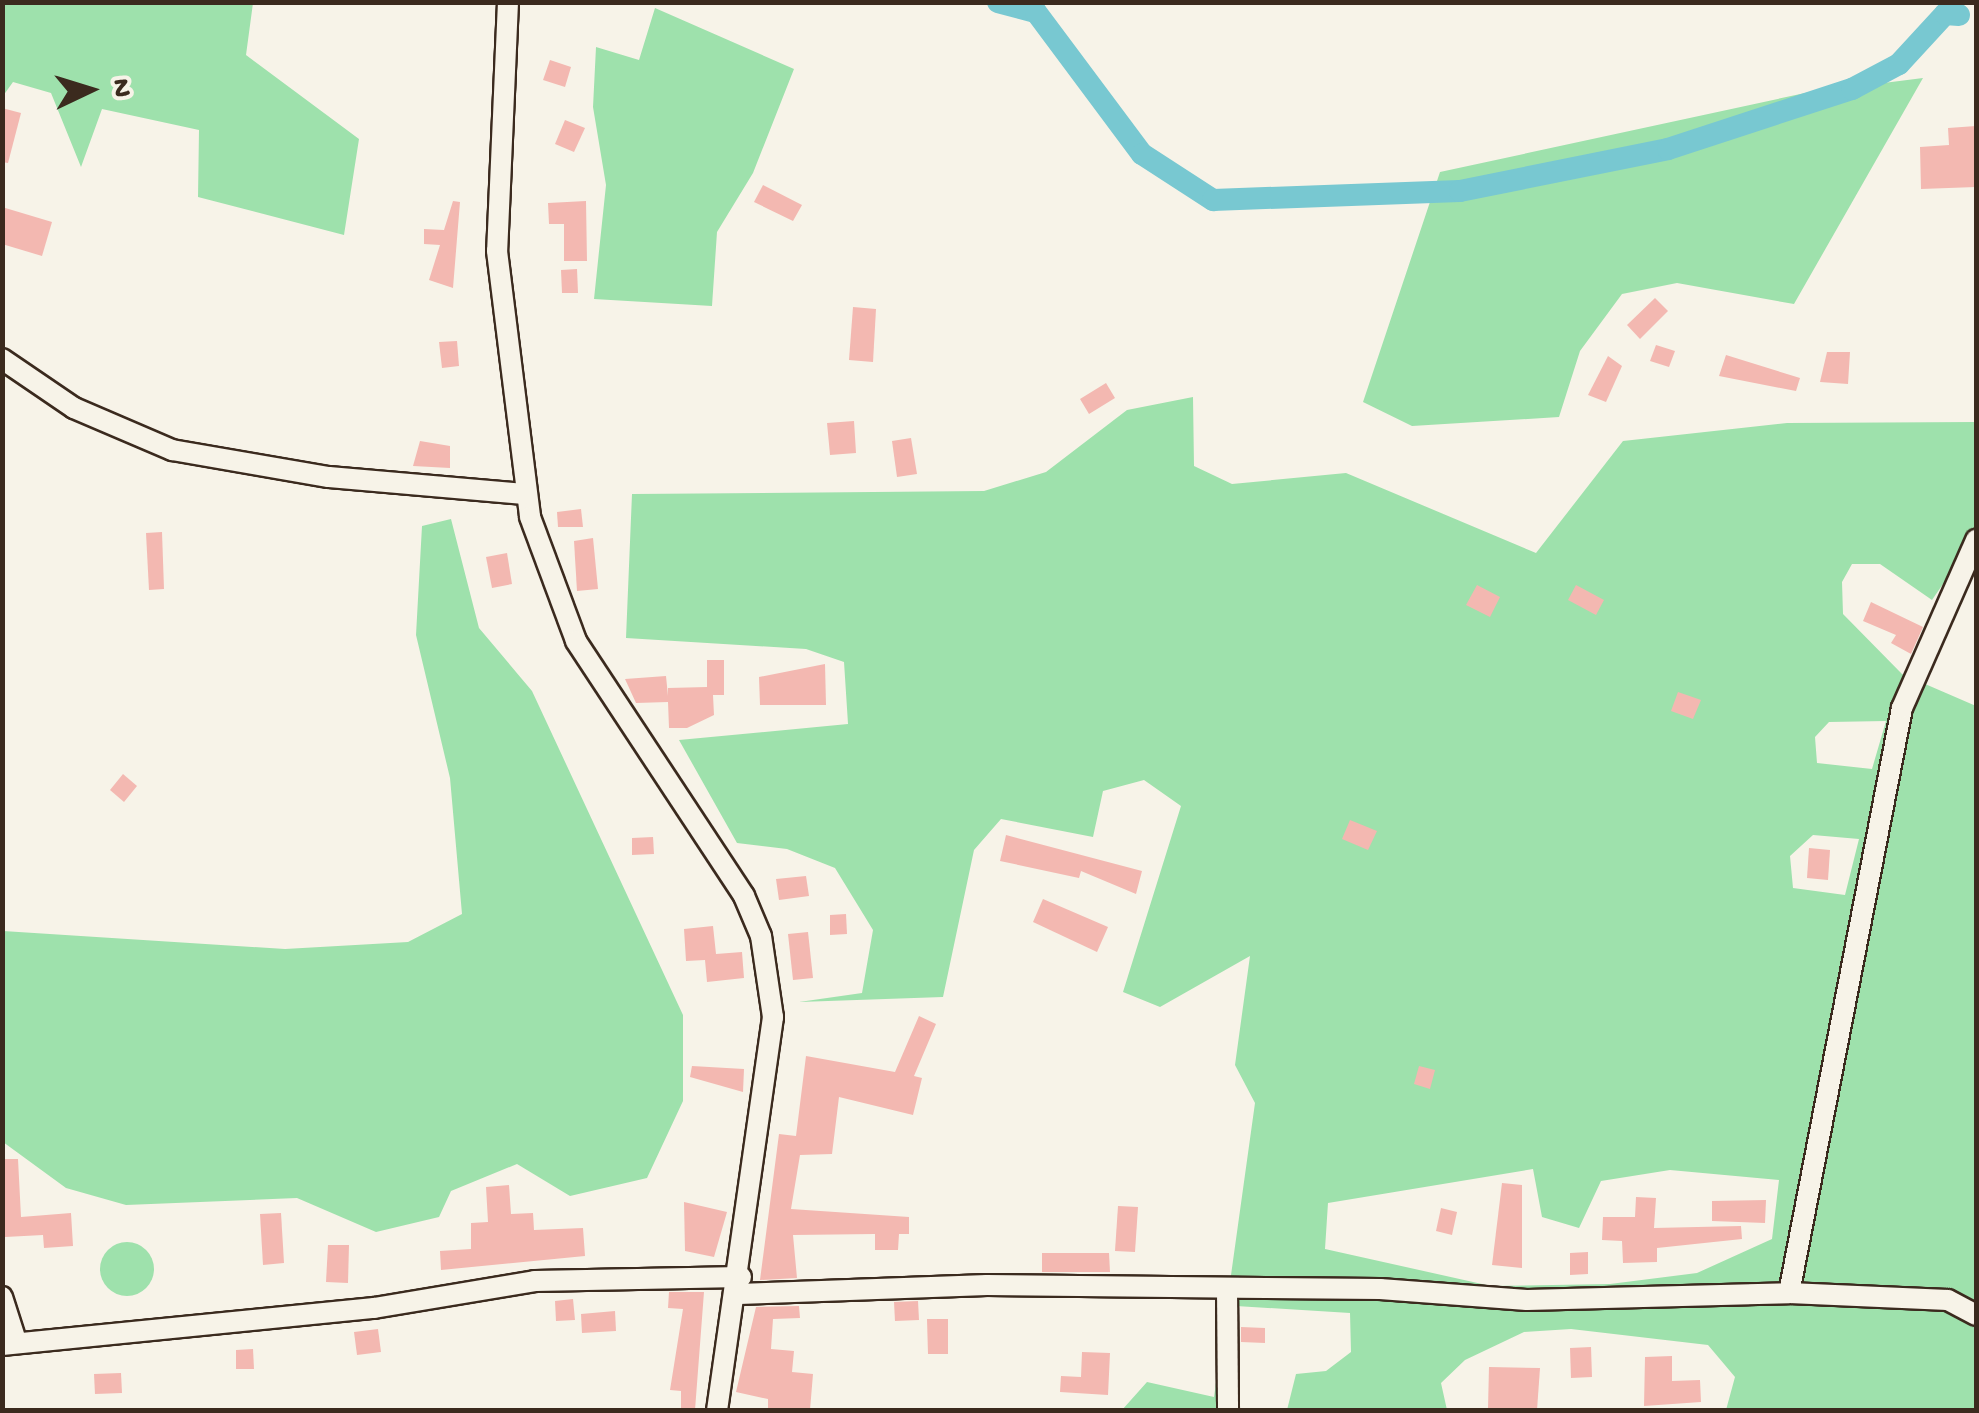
<!DOCTYPE html>
<html>
<head>
<meta charset="utf-8">
<style>
  body { margin:0 }
  #map { position:relative; width:1979px; height:1413px; overflow:hidden; background:#f7f3e8; font-family:"Gochi Hand",sans-serif }
  div>[style] { position:absolute }
  .green>* { inset:0; background:#9ee1ac }
  .round { border-radius:50% }
  .canal>* { height:22px; margin:-11px; padding:0 11px; transform-origin:11px; border-radius:11px; background:#78c8d1 }
  .building>* { inset:0; background:#f3b8b1 }
  .roads { filter:drop-shadow(2px 0 #3b2a1e) drop-shadow(-2px 0 #3b2a1e) drop-shadow(0 2px #3b2a1e) drop-shadow(0 -2px #3b2a1e) }
  .minor>* { height:20px; margin:-10px; padding:0 10px; transform-origin:10px; border-radius:10px; background:#f7f3e8 }
  span { translate:-50% -50%; white-space:nowrap; text-align:center; line-height:1.15; -webkit-text-stroke:10px #f7f3e8; paint-order:stroke }
  .frame { position:absolute; inset:0; border:5px solid #3b2a1e; pointer-events:none }
  .north { position:absolute; left:40px; top:40px; width:100px; height:100px; -webkit-text-stroke:8px #f7f3e8; paint-order:stroke; rotate:86deg; font-size:28px; font-weight:700; line-height:40px; text-align:center; color:#3b2a1e }
  .north::after { content:''; display:block; margin:auto; width:35px; height:45px; background:#3b2a1e; clip-path:polygon(50% 0,100% 100%,50% 72%,0 100%) }
</style>
</head>
<body>
<div id="map">
  <div class="green">
    <div style="clip-path:polygon(3px 2px,253px 3px,246px 55px,359px 139px,344px 235px,198px 197px,199px 130px,102px 109px,81px 167px,51px 93px,13px 82px,3px 96px)"></div>
    <div style="clip-path:polygon(655px 8px,794px 69px,753px 173px,717px 232px,712px 306px,594px 299px,606px 185px,593px 107px,596px 47px,639px 60px)"></div>
    <div style="clip-path:polygon(1923px 78px,1794px 304px,1677px 283px,1622px 294px,1580px 351px,1559px 417px,1412px 426px,1363px 402px,1440px 172px,1805px 93px)"></div>
    <div style="clip-path:polygon(evenodd,1193px 397px,1194px 466px,1232px 484px,1346px 473px,1536px 553px,1623px 441px,1787px 423px,1976px 422px,1976px 536px,1932px 600px,1880px 564px,1852px 564px,1842px 582px,1843px 614px,1902px 674px,1976px 706px,1976px 1410px,1726px 1410px,1735px 1377px,1708px 1345px,1571px 1329px,1524px 1332px,1465px 1360px,1441px 1383px,1447px 1410px,1287px 1410px,1296px 1374px,1326px 1371px,1351px 1352px,1350px 1313px,1236px 1306px,1220px 1410px,1122px 1410px,1147px 1382px,1214px 1397px,1255px 1103px,1235px 1065px,1250px 956px,1160px 1007px,1123px 992px,1181px 806px,1144px 780px,1103px 791px,1093px 837px,1001px 819px,974px 850px,943px 997px,799px 1002px,862px 993px,873px 930px,835px 868px,787px 849px,737px 843px,679px 740px,848px 724px,844px 662px,806px 649px,626px 638px,632px 494px,984px 491px,1046px 472px,1127px 410px,1193px 397px,1886px 721px,1872px 769px,1817px 763px,1815px 737px,1829px 722px,1886px 721px,1193px 397px,1813px 835px,1859px 839px,1845px 895px,1793px 888px,1790px 856px,1813px 835px,1193px 397px,1533px 1169px,1542px 1217px,1579px 1228px,1601px 1181px,1670px 1170px,1779px 1180px,1772px 1239px,1697px 1273px,1610px 1284px,1491px 1286px,1325px 1249px,1328px 1203px,1533px 1169px)"></div>
    <div style="clip-path:polygon(451px 519px,479px 628px,532px 691px,683px 1015px,683px 1101px,647px 1178px,570px 1196px,517px 1164px,451px 1191px,439px 1217px,376px 1232px,297px 1198px,126px 1205px,66px 1188px,3px 1142px,3px 931px,285px 949px,408px 942px,462px 914px,450px 778px,416px 635px,422px 526px)"></div>
    <div class="round" style="left:100px;top:1242px;width:54px;height:54px"></div>
  </div>
  <div class="canal">
    <div style="left:998px;top:2px;width:39px;rotate:15deg"></div>
    <div style="left:1036px;top:12px;width:177px;rotate:53.3deg"></div>
    <div style="left:1142px;top:154px;width:85px;rotate:32.9deg"></div>
    <div style="left:1213px;top:200px;width:247px;rotate:-2.1deg"></div>
    <div style="left:1460px;top:191px;width:212px;rotate:-11.4deg"></div>
    <div style="left:1668px;top:149px;width:194px;rotate:-18.1deg"></div>
    <div style="left:1852px;top:89px;width:53px;rotate:-28deg"></div>
    <div style="left:1899px;top:64px;width:68px;rotate:-47.4deg"></div>
    <div style="left:1945px;top:14px;width:14px;rotate:4deg"></div>
  </div>
  <div class="building">
    <div style="clip-path:polygon(550px 60px,571px 67px,565px 87px,543px 80px)"></div>
    <div style="clip-path:polygon(2px 108px,21px 113px,8px 163px,2px 162px)"></div>
    <div style="clip-path:polygon(565px 120px,585px 128px,574px 152px,555px 144px)"></div>
    <div style="clip-path:polygon(1976px 126px,1976px 187px,1921px 189px,1920px 147px,1949px 145px,1948px 128px)"></div>
    <div style="clip-path:polygon(763px 185px,802px 205px,793px 221px,754px 202px)"></div>
    <div style="clip-path:polygon(453px 201px,460px 202px,453px 288px,429px 280px,440px 245px,424px 244px,424px 229px,444px 230px)"></div>
    <div style="clip-path:polygon(586px 201px,587px 261px,564px 261px,564px 224px,549px 224px,548px 203px)"></div>
    <div style="clip-path:polygon(2px 207px,52px 222px,42px 256px,2px 244px)"></div>
    <div style="clip-path:polygon(577px 269px,578px 293px,562px 293px,561px 270px)"></div>
    <div style="clip-path:polygon(1655px 298px,1668px 311px,1640px 339px,1627px 325px)"></div>
    <div style="clip-path:polygon(853px 307px,876px 309px,873px 362px,849px 360px)"></div>
    <div style="clip-path:polygon(457px 341px,459px 366px,442px 368px,439px 342px)"></div>
    <div style="clip-path:polygon(1656px 345px,1675px 351px,1669px 367px,1650px 361px)"></div>
    <div style="clip-path:polygon(1827px 352px,1850px 352px,1848px 384px,1820px 382px)"></div>
    <div style="clip-path:polygon(1726px 355px,1800px 378px,1796px 391px,1719px 376px)"></div>
    <div style="clip-path:polygon(1608px 356px,1622px 366px,1606px 402px,1588px 395px)"></div>
    <div style="clip-path:polygon(1106px 383px,1115px 398px,1089px 414px,1080px 399px)"></div>
    <div style="clip-path:polygon(854px 421px,856px 453px,830px 455px,827px 423px)"></div>
    <div style="clip-path:polygon(911px 438px,917px 474px,897px 477px,892px 441px)"></div>
    <div style="clip-path:polygon(420px 441px,450px 446px,450px 468px,413px 466px)"></div>
    <div style="clip-path:polygon(581px 509px,583px 527px,558px 527px,557px 512px)"></div>
    <div style="clip-path:polygon(162px 532px,164px 589px,149px 590px,146px 533px)"></div>
    <div style="clip-path:polygon(593px 538px,598px 589px,577px 591px,574px 541px)"></div>
    <div style="clip-path:polygon(507px 553px,512px 584px,492px 588px,486px 557px)"></div>
    <div style="clip-path:polygon(1477px 585px,1500px 597px,1490px 617px,1466px 605px)"></div>
    <div style="clip-path:polygon(1576px 585px,1604px 600px,1596px 615px,1568px 600px)"></div>
    <div style="clip-path:polygon(1871px 602px,1923px 627px,1911px 654px,1891px 643px,1896px 635px,1863px 621px)"></div>
    <div style="clip-path:polygon(707px 660px,724px 660px,724px 695px,713px 695px,714px 715px,687px 728px,669px 728px,668px 702px,636px 703px,625px 679px,666px 676px,668px 696px,668px 688px,707px 687px)"></div>
    <div style="clip-path:polygon(825px 664px,826px 705px,760px 705px,759px 677px)"></div>
    <div style="clip-path:polygon(1678px 692px,1701px 700px,1693px 719px,1671px 711px)"></div>
    <div style="clip-path:polygon(123px 774px,137px 786px,124px 802px,110px 790px)"></div>
    <div style="clip-path:polygon(1350px 820px,1377px 831px,1368px 850px,1342px 839px)"></div>
    <div style="clip-path:polygon(1006px 835px,1142px 871px,1136px 894px,1081px 871px,1079px 878px,1000px 861px)"></div>
    <div style="clip-path:polygon(653px 837px,654px 854px,632px 855px,632px 838px)"></div>
    <div style="clip-path:polygon(1809px 848px,1830px 850px,1828px 880px,1807px 878px)"></div>
    <div style="clip-path:polygon(806px 876px,809px 896px,779px 900px,776px 879px)"></div>
    <div style="clip-path:polygon(1043px 899px,1108px 927px,1097px 952px,1033px 922px)"></div>
    <div style="clip-path:polygon(846px 914px,847px 934px,830px 935px,830px 915px)"></div>
    <div style="clip-path:polygon(684px 929px,713px 926px,716px 954px,742px 952px,744px 978px,707px 982px,705px 960px,686px 961px)"></div>
    <div style="clip-path:polygon(808px 932px,813px 978px,793px 980px,788px 934px)"></div>
    <div style="clip-path:polygon(919px 1016px,936px 1024px,914px 1076px,922px 1078px,913px 1115px,839px 1097px,832px 1154px,800px 1155px,791px 1209px,909px 1217px,909px 1234px,899px 1234px,898px 1250px,875px 1250px,875px 1234px,793px 1235px,797px 1278px,760px 1280px,779px 1134px,796px 1136px,806px 1056px,895px 1072px)"></div>
    <div style="clip-path:polygon(692px 1066px,744px 1069px,743px 1092px,690px 1077px)"></div>
    <div style="clip-path:polygon(1419px 1066px,1435px 1070px,1430px 1089px,1414px 1084px)"></div>
    <div style="clip-path:polygon(2px 1159px,18px 1159px,21px 1217px,71px 1213px,73px 1246px,44px 1248px,43px 1235px,5px 1237px)"></div>
    <div style="clip-path:polygon(1502px 1183px,1522px 1185px,1522px 1268px,1492px 1265px)"></div>
    <div style="clip-path:polygon(509px 1185px,511px 1214px,533px 1213px,534px 1230px,583px 1228px,585px 1256px,441px 1270px,440px 1251px,471px 1249px,471px 1223px,488px 1222px,486px 1187px)"></div>
    <div style="clip-path:polygon(1636px 1197px,1656px 1198px,1654px 1228px,1741px 1226px,1742px 1239px,1657px 1248px,1657px 1262px,1623px 1263px,1622px 1241px,1602px 1240px,1603px 1217px,1635px 1217px)"></div>
    <div style="clip-path:polygon(1766px 1200px,1765px 1223px,1712px 1221px,1712px 1201px)"></div>
    <div style="clip-path:polygon(684px 1202px,727px 1212px,714px 1257px,685px 1251px)"></div>
    <div style="clip-path:polygon(1118px 1206px,1138px 1207px,1135px 1252px,1115px 1251px)"></div>
    <div style="clip-path:polygon(1441px 1208px,1457px 1212px,1452px 1235px,1436px 1231px)"></div>
    <div style="clip-path:polygon(281px 1213px,284px 1263px,263px 1265px,260px 1214px)"></div>
    <div style="clip-path:polygon(328px 1245px,349px 1245px,348px 1283px,326px 1282px)"></div>
    <div style="clip-path:polygon(1588px 1252px,1588px 1274px,1570px 1275px,1570px 1253px)"></div>
    <div style="clip-path:polygon(1042px 1253px,1109px 1253px,1110px 1272px,1042px 1272px)"></div>
    <div style="clip-path:polygon(669px 1292px,704px 1292px,695px 1410px,681px 1410px,681px 1391px,670px 1390px,683px 1309px,668px 1308px)"></div>
    <div style="clip-path:polygon(573px 1299px,575px 1320px,556px 1321px,555px 1301px)"></div>
    <div style="clip-path:polygon(918px 1301px,919px 1320px,895px 1321px,894px 1302px)"></div>
    <div style="clip-path:polygon(799px 1306px,800px 1318px,773px 1319px,771px 1349px,794px 1351px,792px 1372px,813px 1374px,810px 1410px,768px 1408px,768px 1399px,736px 1392px,756px 1307px)"></div>
    <div style="clip-path:polygon(615px 1311px,616px 1331px,582px 1333px,581px 1314px)"></div>
    <div style="clip-path:polygon(927px 1319px,948px 1319px,948px 1354px,928px 1354px)"></div>
    <div style="clip-path:polygon(1241px 1327px,1265px 1328px,1265px 1343px,1241px 1342px)"></div>
    <div style="clip-path:polygon(378px 1329px,381px 1352px,357px 1355px,354px 1332px)"></div>
    <div style="clip-path:polygon(1591px 1347px,1592px 1377px,1571px 1378px,1570px 1348px)"></div>
    <div style="clip-path:polygon(253px 1349px,254px 1369px,236px 1369px,236px 1350px)"></div>
    <div style="clip-path:polygon(1082px 1352px,1110px 1353px,1108px 1395px,1060px 1392px,1061px 1376px,1081px 1377px)"></div>
    <div style="clip-path:polygon(1672px 1356px,1672px 1381px,1700px 1380px,1701px 1402px,1644px 1406px,1645px 1357px)"></div>
    <div style="clip-path:polygon(1489px 1367px,1540px 1368px,1537px 1410px,1488px 1408px)"></div>
    <div style="clip-path:polygon(121px 1373px,122px 1393px,95px 1394px,94px 1374px)"></div>
  </div>
  <div class="roads">
    <div class="minor">
      <div style="left:508px;top:2px;width:249px;rotate:92.5deg"></div>
      <div style="left:497px;top:251px;width:268px;rotate:82.9deg"></div>
      <div style="left:530px;top:517px;width:132px;rotate:69.6deg"></div>
      <div style="left:576px;top:641px;width:305px;rotate:56.6deg"></div>
      <div style="left:744px;top:896px;width:43px;rotate:67deg"></div>
      <div style="left:761px;top:936px;width:82px;rotate:81.6deg"></div>
      <div style="left:773px;top:1017px;width:397px;rotate:98.1deg"></div>
      <div style="left:2px;top:359px;width:87px;rotate:34.2deg"></div>
      <div style="left:74px;top:408px;width:107px;rotate:23.2deg"></div>
      <div style="left:172px;top:450px;width:159px;rotate:9.8deg"></div>
      <div style="left:329px;top:477px;width:196px;rotate:5deg"></div>
      <div style="left:1227px;top:1289px;width:121px;rotate:89.5deg"></div>
      <div style="left:1789px;top:1293px;width:596px;rotate:-79.07deg"></div>
      <div style="left:1902px;top:708px;width:184px;rotate:-66.2deg"></div>
      <div style="left:739px;top:1294px;width:248px;rotate:-2.1deg"></div>
      <div style="left:987px;top:1285px;width:393px;rotate:0.6deg"></div>
      <div style="left:1380px;top:1289px;width:147px;rotate:4.3deg"></div>
      <div style="left:1527px;top:1300px;width:262px;rotate:-1.5deg"></div>
      <div style="left:1789px;top:1293px;width:159px;rotate:2.5deg"></div>
      <div style="left:1948px;top:1300px;width:32px;rotate:28deg"></div>
      <div style="left:2px;top:1297px;width:46px;rotate:72.3deg"></div>
      <div style="left:2px;top:1345px;width:374px;rotate:-5.7deg"></div>
      <div style="left:374px;top:1308px;width:163px;rotate:-9.5deg"></div>
      <div style="left:535px;top:1281px;width:206px;rotate:-1.1deg"></div>
    </div>
  </div>
  <div class="frame"></div>
  <div class="north">N</div>
</div>
</body>
</html>
